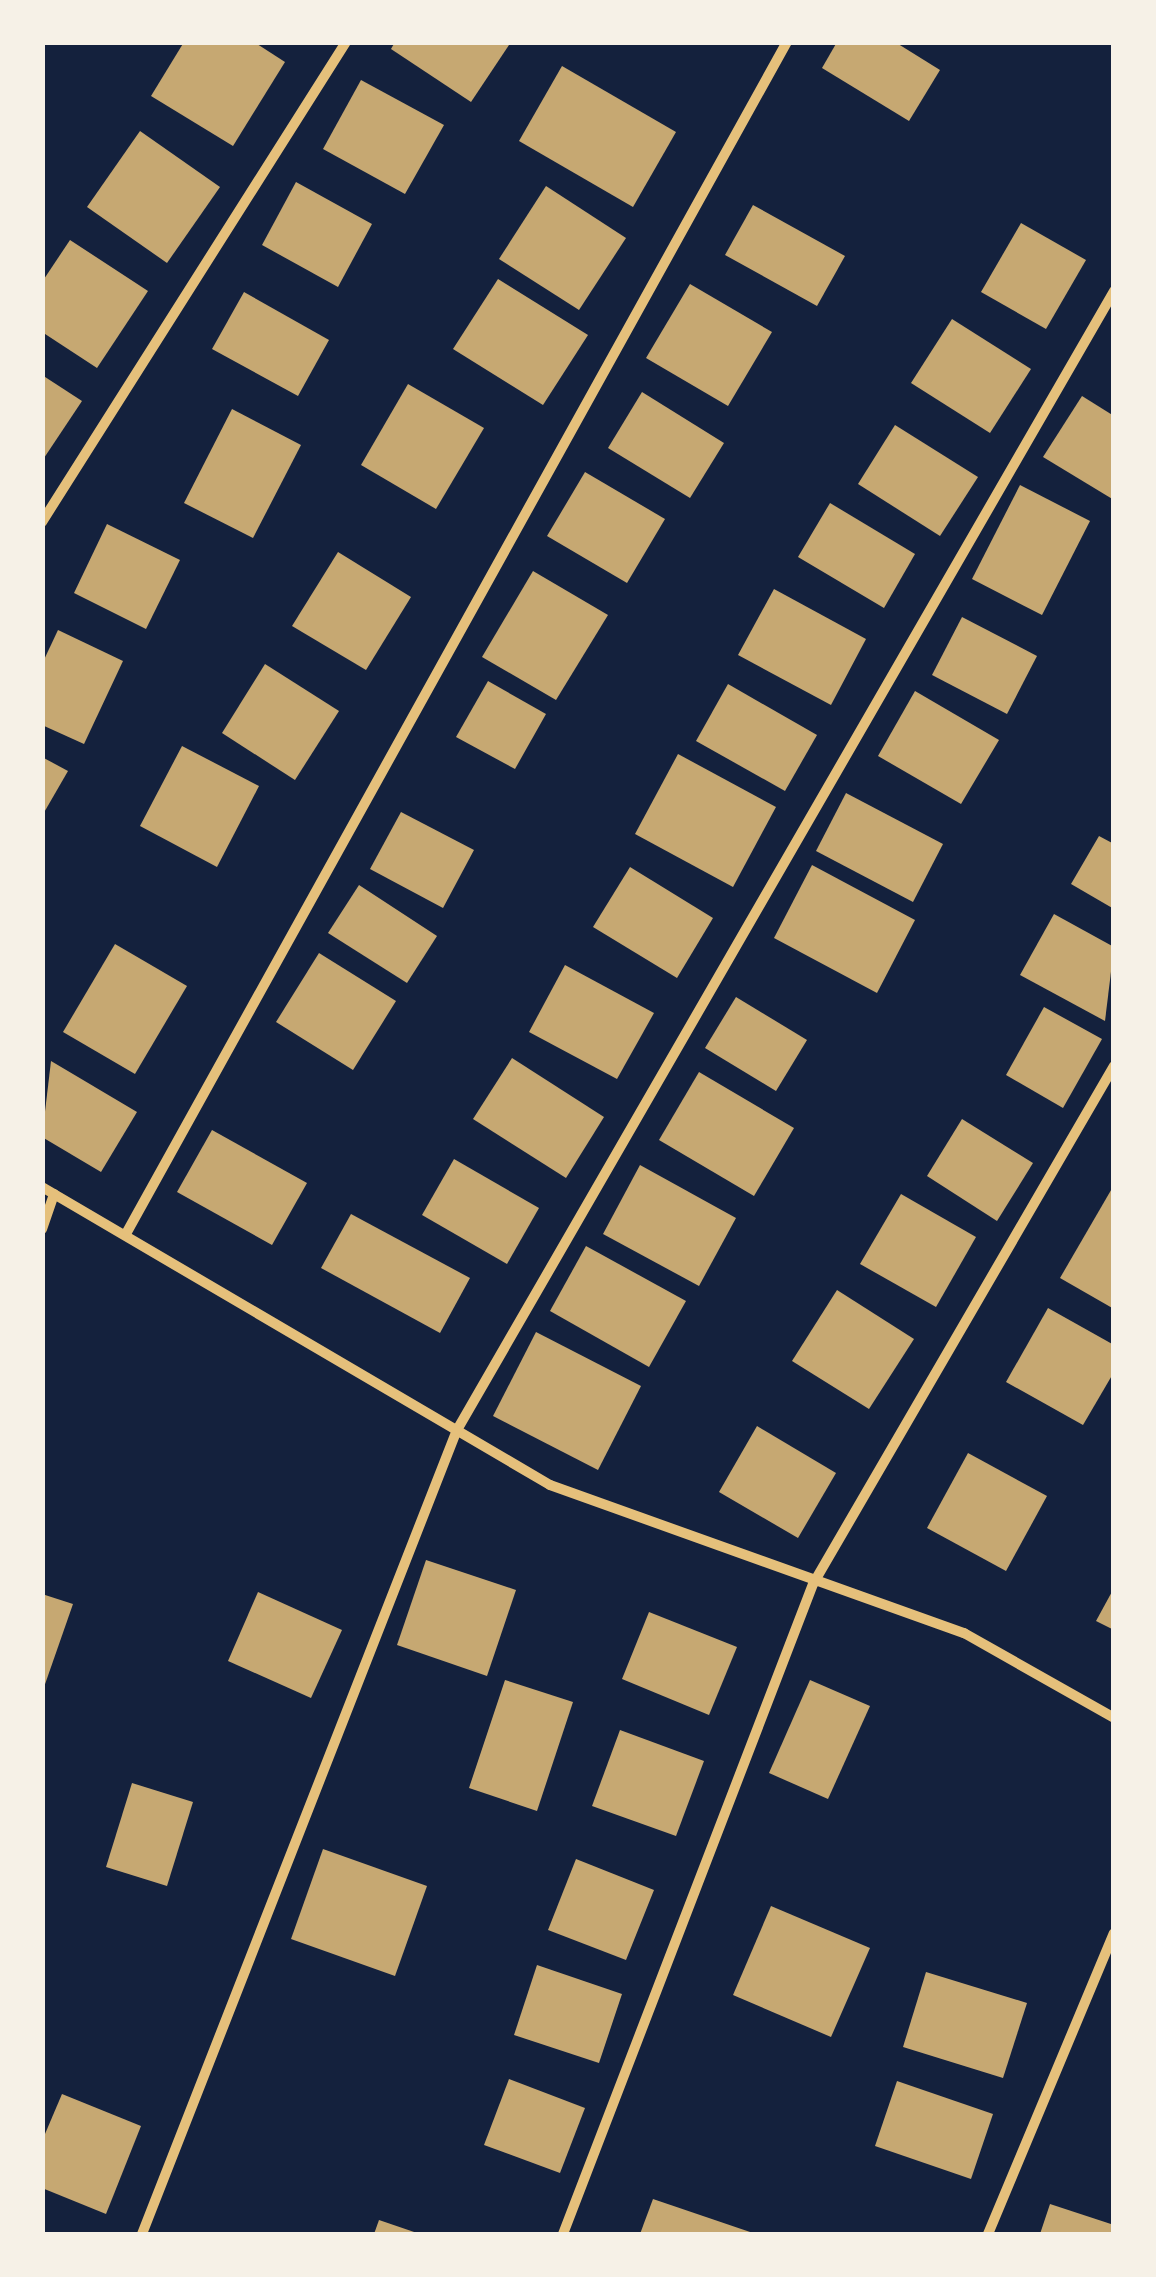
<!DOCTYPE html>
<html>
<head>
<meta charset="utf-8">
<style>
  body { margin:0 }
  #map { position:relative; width:1156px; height:2277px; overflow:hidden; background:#14213d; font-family:Raleway,sans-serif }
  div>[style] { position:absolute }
  .building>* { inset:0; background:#c6a872 }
  .minor>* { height:10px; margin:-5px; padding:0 5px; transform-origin:5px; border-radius:5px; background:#e5c07b }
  span { translate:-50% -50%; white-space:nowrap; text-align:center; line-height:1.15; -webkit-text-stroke:9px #f6f1e7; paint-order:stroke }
  .frame { position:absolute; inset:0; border:45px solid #f6f1e7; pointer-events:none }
</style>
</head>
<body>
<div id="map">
  <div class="building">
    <div style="clip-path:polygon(184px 42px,254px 42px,285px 62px,233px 146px,151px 96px)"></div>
    <div style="clip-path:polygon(395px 42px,511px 42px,471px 102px,391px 49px)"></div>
    <div style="clip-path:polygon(837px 42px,895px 42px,940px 70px,909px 121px,822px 68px)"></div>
    <div style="clip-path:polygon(562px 66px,676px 132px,633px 207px,519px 141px)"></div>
    <div style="clip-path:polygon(361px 80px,444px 125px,405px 194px,323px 149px)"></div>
    <div style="clip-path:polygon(140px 131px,220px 187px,167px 263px,87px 207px)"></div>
    <div style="clip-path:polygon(296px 182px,372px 224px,338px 287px,262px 245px)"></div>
    <div style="clip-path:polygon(546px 186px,626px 238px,579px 310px,499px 259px)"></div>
    <div style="clip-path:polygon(753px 205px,845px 256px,817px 306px,725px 255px)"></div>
    <div style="clip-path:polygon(1021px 223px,1086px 260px,1046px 329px,981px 292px)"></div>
    <div style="clip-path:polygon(70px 240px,148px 291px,97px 368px,42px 332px,42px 282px)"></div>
    <div style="clip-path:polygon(498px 279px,588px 335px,543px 405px,453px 349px)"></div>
    <div style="clip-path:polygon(690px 284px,772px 332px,728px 406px,646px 358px)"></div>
    <div style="clip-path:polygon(244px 292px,329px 340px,298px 396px,212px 349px)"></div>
    <div style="clip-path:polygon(952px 319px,1031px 369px,990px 433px,911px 383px)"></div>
    <div style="clip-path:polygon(42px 375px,82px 401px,42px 461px)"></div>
    <div style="clip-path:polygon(408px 384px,484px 428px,436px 509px,361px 465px)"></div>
    <div style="clip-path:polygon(642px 392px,724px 443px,690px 498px,608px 448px)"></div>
    <div style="clip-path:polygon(1082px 396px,1114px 416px,1114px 500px,1043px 457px)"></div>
    <div style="clip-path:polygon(232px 409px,301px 445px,253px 538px,184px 503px)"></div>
    <div style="clip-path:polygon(895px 425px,978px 477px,940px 536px,858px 484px)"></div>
    <div style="clip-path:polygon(585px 472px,665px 519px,627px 583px,547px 536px)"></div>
    <div style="clip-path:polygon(1020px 485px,1090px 521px,1042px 615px,972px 579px)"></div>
    <div style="clip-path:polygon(830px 503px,915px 554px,884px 608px,798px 557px)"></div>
    <div style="clip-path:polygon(107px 524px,180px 560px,146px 629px,74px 593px)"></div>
    <div style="clip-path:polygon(338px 552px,411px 597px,366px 670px,292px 626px)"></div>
    <div style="clip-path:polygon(533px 571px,608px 615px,556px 700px,482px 657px)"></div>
    <div style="clip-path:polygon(774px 589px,866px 639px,831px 705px,738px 655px)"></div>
    <div style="clip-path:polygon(962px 617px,1037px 656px,1007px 714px,932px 675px)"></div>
    <div style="clip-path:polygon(58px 630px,123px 661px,84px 744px,42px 725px,42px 664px)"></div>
    <div style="clip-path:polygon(265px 664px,339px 711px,295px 780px,222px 733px)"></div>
    <div style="clip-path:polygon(488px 681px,546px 714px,515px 769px,456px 737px)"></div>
    <div style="clip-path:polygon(728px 684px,817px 735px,785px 791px,696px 741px)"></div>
    <div style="clip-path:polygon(915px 691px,999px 740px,961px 804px,878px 756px)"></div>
    <div style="clip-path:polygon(182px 746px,259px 786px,217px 867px,140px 826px)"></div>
    <div style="clip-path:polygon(678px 754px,776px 807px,733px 887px,635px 834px)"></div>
    <div style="clip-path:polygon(42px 757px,68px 771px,42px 816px)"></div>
    <div style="clip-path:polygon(846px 793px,943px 844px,913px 902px,816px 851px)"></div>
    <div style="clip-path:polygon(401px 812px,474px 850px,443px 908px,370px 869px)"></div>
    <div style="clip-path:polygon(1099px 836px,1114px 844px,1114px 909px,1071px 884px)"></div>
    <div style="clip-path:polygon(812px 865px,915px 920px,877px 993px,774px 938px)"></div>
    <div style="clip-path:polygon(630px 867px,713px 918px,677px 978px,593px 927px)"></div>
    <div style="clip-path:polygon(359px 885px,437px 936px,407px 983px,328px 933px)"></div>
    <div style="clip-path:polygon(1054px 914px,1114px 947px,1105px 1021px,1020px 975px)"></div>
    <div style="clip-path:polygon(115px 944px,187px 986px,135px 1074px,63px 1032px)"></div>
    <div style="clip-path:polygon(319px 953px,396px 1001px,353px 1070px,276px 1022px)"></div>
    <div style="clip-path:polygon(565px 965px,654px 1013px,617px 1079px,529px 1032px)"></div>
    <div style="clip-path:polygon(736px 997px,807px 1040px,776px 1091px,705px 1048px)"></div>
    <div style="clip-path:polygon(1044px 1007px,1102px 1039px,1063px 1108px,1006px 1075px)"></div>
    <div style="clip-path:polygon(512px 1058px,604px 1117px,566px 1178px,473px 1119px)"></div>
    <div style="clip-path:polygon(51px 1061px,137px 1112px,101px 1172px,42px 1137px)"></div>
    <div style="clip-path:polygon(699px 1072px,794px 1128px,754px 1196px,659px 1140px)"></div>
    <div style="clip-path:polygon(962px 1119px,1033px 1163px,997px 1221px,927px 1176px)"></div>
    <div style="clip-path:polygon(212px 1130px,307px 1183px,272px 1245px,177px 1192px)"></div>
    <div style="clip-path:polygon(454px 1159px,539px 1208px,507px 1264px,422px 1215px)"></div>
    <div style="clip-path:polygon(640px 1165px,736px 1218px,699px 1286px,603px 1234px)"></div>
    <div style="clip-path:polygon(1114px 1185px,1114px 1309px,1060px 1278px)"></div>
    <div style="clip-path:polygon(901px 1194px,976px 1237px,936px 1307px,860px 1264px)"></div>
    <div style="clip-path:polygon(351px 1214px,470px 1278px,440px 1333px,321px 1268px)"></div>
    <div style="clip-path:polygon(586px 1246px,686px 1301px,649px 1367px,550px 1311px)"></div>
    <div style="clip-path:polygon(837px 1290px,914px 1339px,869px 1409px,792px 1361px)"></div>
    <div style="clip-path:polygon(1048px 1308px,1114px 1345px,1114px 1372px,1083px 1425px,1006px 1382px)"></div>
    <div style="clip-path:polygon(536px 1332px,641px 1386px,598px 1470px,493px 1416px)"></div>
    <div style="clip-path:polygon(757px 1426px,836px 1473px,798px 1538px,719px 1492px)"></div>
    <div style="clip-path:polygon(968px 1453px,1047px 1496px,1006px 1571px,927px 1528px)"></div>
    <div style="clip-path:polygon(426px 1560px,516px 1590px,487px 1676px,397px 1645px)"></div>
    <div style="clip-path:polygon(1114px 1588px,1114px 1630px,1096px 1621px)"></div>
    <div style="clip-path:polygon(258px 1592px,342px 1630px,311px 1698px,228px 1661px)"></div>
    <div style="clip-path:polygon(42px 1594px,73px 1604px,43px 1690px,42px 1690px)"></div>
    <div style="clip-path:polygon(649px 1612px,737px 1647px,709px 1715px,622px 1679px)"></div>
    <div style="clip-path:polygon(505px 1680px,573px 1702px,537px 1811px,469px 1788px)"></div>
    <div style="clip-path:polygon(810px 1680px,870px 1706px,828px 1799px,769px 1773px)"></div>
    <div style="clip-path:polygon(620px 1730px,704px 1761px,676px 1836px,592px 1806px)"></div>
    <div style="clip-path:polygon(132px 1783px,193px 1802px,167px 1886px,106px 1867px)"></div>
    <div style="clip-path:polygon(323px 1849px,427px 1886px,395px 1976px,291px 1939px)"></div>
    <div style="clip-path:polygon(576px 1859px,654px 1890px,626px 1960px,548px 1930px)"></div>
    <div style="clip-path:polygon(771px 1906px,870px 1948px,831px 2037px,733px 1995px)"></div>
    <div style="clip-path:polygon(537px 1965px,622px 1994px,599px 2063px,514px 2035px)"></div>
    <div style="clip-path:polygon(926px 1972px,1027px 2003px,1003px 2078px,903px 2047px)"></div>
    <div style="clip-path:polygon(509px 2079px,585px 2108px,560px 2173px,484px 2145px)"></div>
    <div style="clip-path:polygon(897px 2081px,993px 2114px,971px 2179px,875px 2146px)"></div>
    <div style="clip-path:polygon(62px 2094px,141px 2126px,106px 2214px,42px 2188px,42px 2141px)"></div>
    <div style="clip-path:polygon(653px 2199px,756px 2234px,640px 2234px)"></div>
    <div style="clip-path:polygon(1050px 2204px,1114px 2225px,1114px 2234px,1040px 2234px)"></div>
    <div style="clip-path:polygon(379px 2220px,420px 2234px,374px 2234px)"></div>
  </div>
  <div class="minor">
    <div style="left:42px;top:522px;width:568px;rotate:-57.65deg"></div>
    <div style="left:42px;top:1187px;width:589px;rotate:30.4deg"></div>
    <div style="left:550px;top:1485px;width:440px;rotate:19.7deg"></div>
    <div style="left:964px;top:1633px;width:172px;rotate:29.5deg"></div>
    <div style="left:42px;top:1229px;width:37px;rotate:-71deg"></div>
    <div style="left:127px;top:1232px;width:1361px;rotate:-60.99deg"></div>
    <div style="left:142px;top:2234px;width:864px;rotate:-68.61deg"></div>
    <div style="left:457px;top:1430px;width:1315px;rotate:-60.02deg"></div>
    <div style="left:563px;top:2234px;width:696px;rotate:-68.96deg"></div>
    <div style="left:813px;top:1584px;width:599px;rotate:-59.84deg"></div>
    <div style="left:988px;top:2234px;width:326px;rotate:-67.3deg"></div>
  </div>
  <div class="frame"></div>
</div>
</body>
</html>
